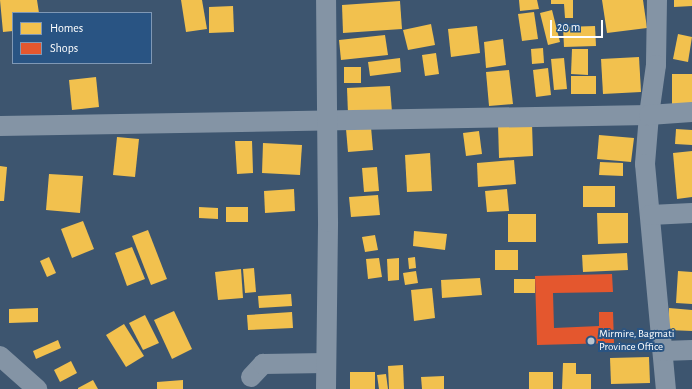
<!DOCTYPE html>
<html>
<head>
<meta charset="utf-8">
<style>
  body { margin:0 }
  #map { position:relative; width:692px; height:389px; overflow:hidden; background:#3d556f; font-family:"Alegreya Sans",sans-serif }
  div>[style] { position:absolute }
  .homes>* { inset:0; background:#f2c14e }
  .shops>* { inset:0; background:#e4572e }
  .minor>* { height:20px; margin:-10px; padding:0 10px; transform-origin:10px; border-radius:10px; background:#8494a5 }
  .dots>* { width:11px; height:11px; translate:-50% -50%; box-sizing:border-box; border:2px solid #295483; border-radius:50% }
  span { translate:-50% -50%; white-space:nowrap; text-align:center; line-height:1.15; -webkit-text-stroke:4px #295483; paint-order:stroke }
  .poi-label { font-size:11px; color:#fff }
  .left { translate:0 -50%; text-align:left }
  .legend { position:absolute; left:12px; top:12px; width:140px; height:52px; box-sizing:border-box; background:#295483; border:1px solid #7f98b5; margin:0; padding:5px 7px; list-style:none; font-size:12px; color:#fff }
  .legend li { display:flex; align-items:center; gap:8px; height:20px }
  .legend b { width:20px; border:1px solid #7f98b5 }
  .scale { position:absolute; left:550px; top:20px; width:53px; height:18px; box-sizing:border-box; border:2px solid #fff; border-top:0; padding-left:5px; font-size:12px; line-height:14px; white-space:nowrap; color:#fff; -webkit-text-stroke:3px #295483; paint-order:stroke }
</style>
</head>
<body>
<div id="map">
  <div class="homes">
    <div style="clip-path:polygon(0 0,37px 0,39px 13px,13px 13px,13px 31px,3px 32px)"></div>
    <div style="clip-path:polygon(181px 0,202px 0,207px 29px,186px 32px)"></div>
    <div style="clip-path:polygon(519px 0,537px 0,539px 9px,520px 11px)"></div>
    <div style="clip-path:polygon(551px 0,573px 0,573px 18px,565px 18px,564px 4px,551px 4px)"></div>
    <div style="clip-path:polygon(602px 0,643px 0,647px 28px,607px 33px)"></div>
    <div style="clip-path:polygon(674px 0,692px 0,692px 6px,674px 7px)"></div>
    <div style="clip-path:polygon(400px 1px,402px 29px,343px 33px,342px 5px)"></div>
    <div style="clip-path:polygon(233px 6px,234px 32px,209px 33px,209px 7px)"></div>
    <div style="clip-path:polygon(552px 10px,560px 42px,548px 45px,540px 13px)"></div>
    <div style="clip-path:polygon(534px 12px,538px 39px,522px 41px,518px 14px)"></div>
    <div style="clip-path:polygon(431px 24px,435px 45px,408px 50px,403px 30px)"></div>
    <div style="clip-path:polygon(477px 26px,480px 53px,451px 57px,448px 29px)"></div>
    <div style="clip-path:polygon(595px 26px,596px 46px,564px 47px,563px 27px)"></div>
    <div style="clip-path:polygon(678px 34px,692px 37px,688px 62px,673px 59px)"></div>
    <div style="clip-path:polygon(385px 35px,388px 55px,341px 60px,339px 40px)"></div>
    <div style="clip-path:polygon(503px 39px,506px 65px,486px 68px,484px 42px)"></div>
    <div style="clip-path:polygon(543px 48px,544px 63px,532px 64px,531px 49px)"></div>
    <div style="clip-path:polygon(572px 49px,588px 49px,588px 75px,571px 74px)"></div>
    <div style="clip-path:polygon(436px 53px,439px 74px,425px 76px,422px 55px)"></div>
    <div style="clip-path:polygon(639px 57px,641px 92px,603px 94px,601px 59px)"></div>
    <div style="clip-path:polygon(400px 58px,401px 72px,370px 76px,368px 62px)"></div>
    <div style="clip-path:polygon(564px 58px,567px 89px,554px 90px,551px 59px)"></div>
    <div style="clip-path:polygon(344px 67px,361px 67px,361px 83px,344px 83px)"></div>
    <div style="clip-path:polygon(548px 68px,551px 95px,536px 97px,533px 70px)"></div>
    <div style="clip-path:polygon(509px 70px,513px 104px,489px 106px,486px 72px)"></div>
    <div style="clip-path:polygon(672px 74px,692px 74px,692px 106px,672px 105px)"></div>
    <div style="clip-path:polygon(571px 76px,596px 76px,596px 94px,571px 94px)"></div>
    <div style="clip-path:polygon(96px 77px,99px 107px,72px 110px,69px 80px)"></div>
    <div style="clip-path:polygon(390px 86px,392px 112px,348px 114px,347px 88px)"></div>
    <div style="clip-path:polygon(532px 123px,533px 156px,499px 158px,498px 124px)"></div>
    <div style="clip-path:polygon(371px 127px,373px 150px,348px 152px,346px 129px)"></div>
    <div style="clip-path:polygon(676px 129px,692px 130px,692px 145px,675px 144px)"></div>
    <div style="clip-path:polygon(479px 131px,482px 154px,466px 156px,463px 133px)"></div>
    <div style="clip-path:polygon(599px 135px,634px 138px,631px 162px,597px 159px)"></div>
    <div style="clip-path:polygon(117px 137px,139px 139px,135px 177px,113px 175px)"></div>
    <div style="clip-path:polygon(235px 141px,252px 141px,253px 173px,237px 174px)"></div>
    <div style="clip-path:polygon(263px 143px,302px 145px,300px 175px,262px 173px)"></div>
    <div style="clip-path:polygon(692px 151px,692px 197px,677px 199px,673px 153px)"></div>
    <div style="clip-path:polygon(430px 153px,432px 191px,407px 192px,405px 155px)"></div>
    <div style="clip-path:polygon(514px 160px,516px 184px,478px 187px,477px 163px)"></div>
    <div style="clip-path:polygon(600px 162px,623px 163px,623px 176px,599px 175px)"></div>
    <div style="clip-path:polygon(0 166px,7px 167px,4px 201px,0 201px)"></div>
    <div style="clip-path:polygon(377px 167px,379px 191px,364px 192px,362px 168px)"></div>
    <div style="clip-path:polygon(49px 174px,83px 176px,80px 213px,46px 210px)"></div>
    <div style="clip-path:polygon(583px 186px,615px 186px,615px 207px,583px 207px)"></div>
    <div style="clip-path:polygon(294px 189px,295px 211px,265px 213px,264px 191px)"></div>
    <div style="clip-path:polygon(507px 189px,509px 211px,487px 212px,485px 191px)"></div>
    <div style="clip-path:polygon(378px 195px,380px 215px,351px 217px,349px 197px)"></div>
    <div style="clip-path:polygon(199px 207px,218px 208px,218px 219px,199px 218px)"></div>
    <div style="clip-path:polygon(226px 207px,248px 207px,248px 222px,226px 222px)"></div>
    <div style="clip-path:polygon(597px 213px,628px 213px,628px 243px,598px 244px)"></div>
    <div style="clip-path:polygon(508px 214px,536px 214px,536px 242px,508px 242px)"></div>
    <div style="clip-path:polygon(83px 221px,94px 249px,72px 258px,61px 229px)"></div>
    <div style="clip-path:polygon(148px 230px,167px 279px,151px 285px,132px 236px)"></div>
    <div style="clip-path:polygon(414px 231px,447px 234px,445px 250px,413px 246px)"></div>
    <div style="clip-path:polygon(375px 235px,378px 250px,365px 252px,362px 237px)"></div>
    <div style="clip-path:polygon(132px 247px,145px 279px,127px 286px,115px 253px)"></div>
    <div style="clip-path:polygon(495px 250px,518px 250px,518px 270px,495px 270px)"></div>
    <div style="clip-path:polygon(627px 253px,628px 270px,583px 272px,582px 255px)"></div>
    <div style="clip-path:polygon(49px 257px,56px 273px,47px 277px,40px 261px)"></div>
    <div style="clip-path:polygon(415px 257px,416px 268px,409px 269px,408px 258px)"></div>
    <div style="clip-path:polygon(379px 258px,382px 277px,368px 279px,366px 259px)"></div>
    <div style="clip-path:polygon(399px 258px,399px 280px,388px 281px,387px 259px)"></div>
    <div style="clip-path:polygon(254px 268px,256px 292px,245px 293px,243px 269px)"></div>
    <div style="clip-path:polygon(241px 269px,243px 298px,218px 300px,215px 272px)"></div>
    <div style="clip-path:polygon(416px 271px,418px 283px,405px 285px,403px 273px)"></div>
    <div style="clip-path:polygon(678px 271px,692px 272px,692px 304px,676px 303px)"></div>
    <div style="clip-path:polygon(480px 278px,482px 295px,442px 298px,441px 280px)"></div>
    <div style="clip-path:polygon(514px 279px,535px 279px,535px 293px,514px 293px)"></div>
    <div style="clip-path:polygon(432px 288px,435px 318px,414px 321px,411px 290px)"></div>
    <div style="clip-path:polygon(291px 294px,292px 306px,259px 308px,258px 296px)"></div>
    <div style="clip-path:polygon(38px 308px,38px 322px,9px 323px,9px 309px)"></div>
    <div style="clip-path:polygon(669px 308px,692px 310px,692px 331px,668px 330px)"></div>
    <div style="clip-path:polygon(174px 311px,192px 349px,172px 359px,154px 320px)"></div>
    <div style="clip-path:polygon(292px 312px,293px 328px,248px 330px,247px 315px)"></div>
    <div style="clip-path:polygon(145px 315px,159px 343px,143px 350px,129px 323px)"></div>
    <div style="clip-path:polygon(124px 324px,144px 356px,126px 367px,106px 335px)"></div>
    <div style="clip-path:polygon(58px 340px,61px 348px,36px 359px,33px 351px)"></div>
    <div style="clip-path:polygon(649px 357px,650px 383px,611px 384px,610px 358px)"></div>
    <div style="clip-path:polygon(71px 361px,77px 373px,60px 382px,54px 370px)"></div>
    <div style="clip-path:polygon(563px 363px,576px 363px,576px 374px,591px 374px,591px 389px,562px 389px)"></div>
    <div style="clip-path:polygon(403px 365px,404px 389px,389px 389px,388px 366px)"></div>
    <div style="clip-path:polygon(350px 372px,375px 372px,375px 389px,350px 389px)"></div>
    <div style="clip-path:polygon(529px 372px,553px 372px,553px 389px,529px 389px)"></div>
    <div style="clip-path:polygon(386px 374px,388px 389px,379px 389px,377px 375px)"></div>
    <div style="clip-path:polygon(444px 376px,444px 389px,422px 389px,421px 377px)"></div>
    <div style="clip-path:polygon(93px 380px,98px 389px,78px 389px,78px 388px)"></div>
    <div style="clip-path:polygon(183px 380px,183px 389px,157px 389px,157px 382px)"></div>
  </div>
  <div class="shops">
    <div style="clip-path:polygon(612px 274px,613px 292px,553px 293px,554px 328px,599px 326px,599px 312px,613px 312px,614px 343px,537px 345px,535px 276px)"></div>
  </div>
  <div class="minor">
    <div style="left:657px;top:0;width:65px;rotate:90.9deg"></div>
    <div style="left:656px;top:65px;width:50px;rotate:98deg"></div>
    <div style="left:649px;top:115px;width:49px;rotate:94.7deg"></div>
    <div style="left:645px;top:164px;width:226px;rotate:84.7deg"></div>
    <div style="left:0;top:126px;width:649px;rotate:-0.97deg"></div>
    <div style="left:649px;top:115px;width:43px;rotate:-4deg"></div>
    <div style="left:650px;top:215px;width:42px;rotate:-2.7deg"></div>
    <div style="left:663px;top:351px;width:29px;rotate:-2deg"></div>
    <div style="left:0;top:356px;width:50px;rotate:41.7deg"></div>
    <div style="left:251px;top:377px;width:18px;rotate:-47deg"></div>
    <div style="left:263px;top:364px;width:63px;rotate:-0.9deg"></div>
    <div style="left:326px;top:389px;width:167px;rotate:-89.3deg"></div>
    <div style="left:328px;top:222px;width:222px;rotate:-90.5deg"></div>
  </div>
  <div class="dots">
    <div style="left:591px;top:341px;background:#bbc4cd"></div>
  </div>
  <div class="poi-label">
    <span class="left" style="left:599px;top:341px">Mirmire, Bagmati<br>Province Office</span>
  </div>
  <ul class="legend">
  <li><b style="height:11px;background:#f2c14e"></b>Homes</li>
  <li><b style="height:11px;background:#e4572e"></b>Shops</li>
  </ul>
  <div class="scale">20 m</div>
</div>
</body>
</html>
